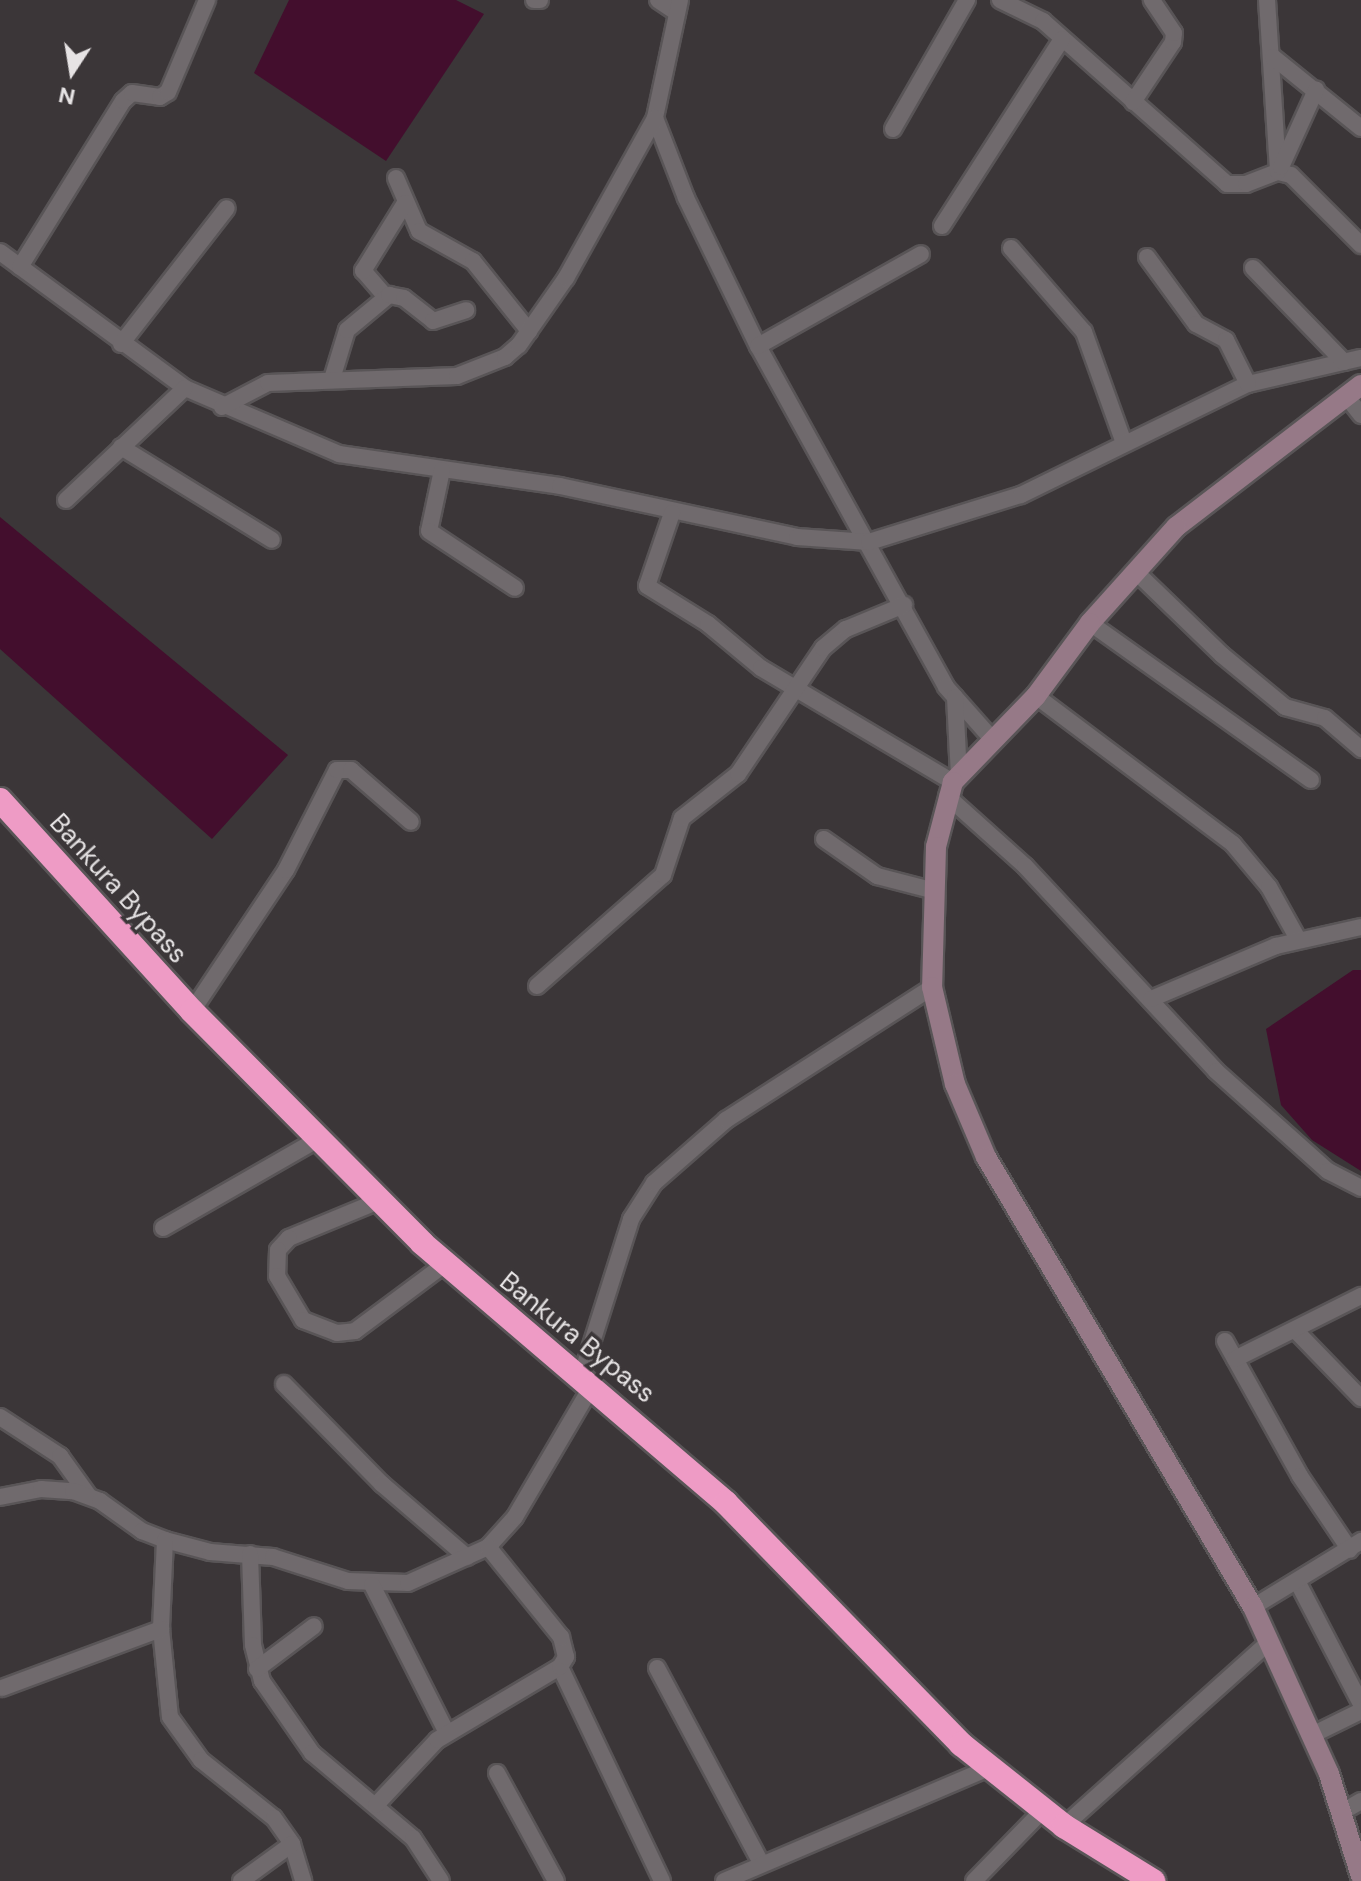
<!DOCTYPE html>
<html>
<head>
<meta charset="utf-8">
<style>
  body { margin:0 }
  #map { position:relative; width:1361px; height:1881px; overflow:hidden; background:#3b3638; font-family:"DM Sans",sans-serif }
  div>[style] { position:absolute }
  .water>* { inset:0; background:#430e2d }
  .roads { filter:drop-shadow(2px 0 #595557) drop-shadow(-2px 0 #595557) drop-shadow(0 2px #595557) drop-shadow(0 -2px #595557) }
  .street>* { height:16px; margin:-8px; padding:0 8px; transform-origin:8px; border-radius:8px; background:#706a6d }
  .secondary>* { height:20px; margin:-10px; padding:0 10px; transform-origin:10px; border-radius:10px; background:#967987 }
  .highway>* { height:24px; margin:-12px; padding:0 12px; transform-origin:12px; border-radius:12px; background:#ee9bc5 }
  span { translate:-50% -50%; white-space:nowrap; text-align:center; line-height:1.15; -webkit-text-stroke:7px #3b3638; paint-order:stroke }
  .street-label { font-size:26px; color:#e6e3e4 }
  .north { position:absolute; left:32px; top:32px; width:80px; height:80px; -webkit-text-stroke:6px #3b3638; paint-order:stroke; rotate:192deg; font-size:22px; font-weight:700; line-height:32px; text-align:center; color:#e6e3e4 }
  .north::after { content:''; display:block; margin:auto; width:28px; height:36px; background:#e6e3e4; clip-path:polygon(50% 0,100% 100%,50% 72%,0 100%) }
</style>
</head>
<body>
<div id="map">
  <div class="water">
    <div style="clip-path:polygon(289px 0,456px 0,484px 14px,386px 161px,254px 73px)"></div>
    <div style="clip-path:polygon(0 517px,288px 755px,212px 839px,0 649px)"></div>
    <div style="clip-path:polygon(1353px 970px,1361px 970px,1361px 1171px,1312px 1140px,1281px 1105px,1266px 1029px)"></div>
  </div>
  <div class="roads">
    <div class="street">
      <div style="left:534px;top:0;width:6px"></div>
      <div style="left:658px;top:0;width:23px;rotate:34deg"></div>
      <div style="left:680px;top:0;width:121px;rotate:102deg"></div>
      <div style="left:655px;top:118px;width:86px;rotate:68.8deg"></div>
      <div style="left:686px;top:198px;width:165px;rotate:64.1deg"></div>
      <div style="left:758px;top:346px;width:389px;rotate:61.1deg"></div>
      <div style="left:946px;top:687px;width:69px;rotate:48.5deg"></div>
      <div style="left:1000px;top:0;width:48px;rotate:26deg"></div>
      <div style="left:1043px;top:21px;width:246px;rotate:41.5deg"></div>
      <div style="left:1227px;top:184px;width:19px"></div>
      <div style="left:1246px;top:184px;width:34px;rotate:-21deg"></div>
      <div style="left:1278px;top:172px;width:13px;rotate:13deg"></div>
      <div style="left:1291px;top:175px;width:99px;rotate:45deg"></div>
      <div style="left:1267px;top:0;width:172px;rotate:86.3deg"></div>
      <div style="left:1273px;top:57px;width:113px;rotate:38.9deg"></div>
      <div style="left:1133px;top:102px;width:72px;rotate:-56.3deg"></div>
      <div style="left:1173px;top:42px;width:9px;rotate:-84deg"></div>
      <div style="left:1174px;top:33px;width:40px;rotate:-124deg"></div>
      <div style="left:893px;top:129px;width:149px;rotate:-60.2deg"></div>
      <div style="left:1281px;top:167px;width:85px;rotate:-65.6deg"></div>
      <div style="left:396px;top:178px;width:58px;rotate:66.5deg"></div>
      <div style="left:419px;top:231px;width:62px;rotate:29.1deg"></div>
      <div style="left:473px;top:261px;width:90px;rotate:51.3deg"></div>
      <div style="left:942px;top:226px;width:222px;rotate:-57.3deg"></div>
      <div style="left:1011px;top:248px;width:111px;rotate:49deg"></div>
      <div style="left:1084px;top:332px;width:118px;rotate:70.2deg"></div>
      <div style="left:0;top:252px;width:230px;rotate:36.3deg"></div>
      <div style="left:185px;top:388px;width:168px;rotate:23.2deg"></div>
      <div style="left:339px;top:454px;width:223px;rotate:8.2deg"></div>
      <div style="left:560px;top:486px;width:242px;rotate:12.1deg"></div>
      <div style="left:797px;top:537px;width:72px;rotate:4deg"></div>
      <div style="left:869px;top:542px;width:159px;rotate:-17.2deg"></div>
      <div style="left:1021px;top:495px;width:253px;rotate:-26.1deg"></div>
      <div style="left:1248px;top:384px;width:116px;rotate:-13deg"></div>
      <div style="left:1147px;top:257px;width:83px;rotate:53.8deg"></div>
      <div style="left:1196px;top:324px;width:34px;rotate:28deg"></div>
      <div style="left:1226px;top:340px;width:49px;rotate:63.4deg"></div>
      <div style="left:20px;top:267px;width:195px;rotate:-58.2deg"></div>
      <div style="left:123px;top:101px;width:12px;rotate:-42deg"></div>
      <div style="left:132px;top:93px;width:28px;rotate:8deg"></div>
      <div style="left:160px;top:97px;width:9px;rotate:-32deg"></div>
      <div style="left:168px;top:92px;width:100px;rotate:-67deg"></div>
      <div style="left:1253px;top:268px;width:131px;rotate:45.9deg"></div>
      <div style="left:386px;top:297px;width:35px;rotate:-131deg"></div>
      <div style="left:363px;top:271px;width:80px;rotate:-58.3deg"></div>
      <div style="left:121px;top:344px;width:172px;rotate:-52.1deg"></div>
      <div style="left:758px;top:346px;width:187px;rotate:-29.4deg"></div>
      <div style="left:332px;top:379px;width:51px;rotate:-73deg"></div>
      <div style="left:347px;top:330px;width:55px;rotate:-39.8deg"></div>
      <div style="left:389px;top:295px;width:15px;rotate:11deg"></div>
      <div style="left:404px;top:298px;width:37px;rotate:38deg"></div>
      <div style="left:433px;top:321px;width:35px;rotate:-18deg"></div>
      <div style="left:1347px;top:397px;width:23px;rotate:52deg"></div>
      <div style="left:222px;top:407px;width:52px;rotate:-27.6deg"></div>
      <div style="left:268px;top:383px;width:189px;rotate:-2.1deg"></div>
      <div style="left:457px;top:376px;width:52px;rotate:-21.6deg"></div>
      <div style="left:505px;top:357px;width:18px;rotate:-41deg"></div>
      <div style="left:519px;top:345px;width:82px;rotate:-55deg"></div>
      <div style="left:566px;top:278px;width:183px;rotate:-60.9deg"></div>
      <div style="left:121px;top:447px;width:177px;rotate:31.6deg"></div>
      <div style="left:442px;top:470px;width:62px;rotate:102deg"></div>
      <div style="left:429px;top:531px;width:103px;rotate:33.5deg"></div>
      <div style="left:66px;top:500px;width:163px;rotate:-43.3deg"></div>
      <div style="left:672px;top:513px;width:77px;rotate:108.9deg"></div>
      <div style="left:647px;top:586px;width:72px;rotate:31.9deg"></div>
      <div style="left:708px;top:624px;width:69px;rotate:39.7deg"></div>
      <div style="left:761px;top:668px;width:223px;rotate:30.7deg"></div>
      <div style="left:1135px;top:571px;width:121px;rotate:44deg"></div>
      <div style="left:1222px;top:655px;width:82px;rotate:39.5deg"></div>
      <div style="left:1285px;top:707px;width:41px;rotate:15.4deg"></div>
      <div style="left:1325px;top:718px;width:48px;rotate:40.7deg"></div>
      <div style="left:1090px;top:623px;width:271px;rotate:35.4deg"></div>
      <div style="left:1036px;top:696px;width:246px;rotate:36.9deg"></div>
      <div style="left:1233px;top:844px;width:56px;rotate:50.1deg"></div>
      <div style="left:1269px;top:887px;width:60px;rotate:60.9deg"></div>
      <div style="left:955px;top:697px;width:78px;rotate:87.1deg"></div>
      <div style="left:947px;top:796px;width:105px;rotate:41.9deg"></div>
      <div style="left:1025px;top:866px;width:280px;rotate:47deg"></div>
      <div style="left:1216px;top:1071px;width:150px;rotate:41.8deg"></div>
      <div style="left:1328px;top:1171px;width:37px;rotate:27deg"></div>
      <div style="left:824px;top:839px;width:65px;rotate:34.9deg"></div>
      <div style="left:877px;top:876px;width:60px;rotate:14.5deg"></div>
      <div style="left:537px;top:986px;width:168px;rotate:-41.4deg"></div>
      <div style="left:663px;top:875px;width:60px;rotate:-71.6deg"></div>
      <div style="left:682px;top:818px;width:71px;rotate:-38.2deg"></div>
      <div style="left:738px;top:774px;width:152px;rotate:-56deg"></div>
      <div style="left:823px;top:648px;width:30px;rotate:-40deg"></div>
      <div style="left:846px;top:629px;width:63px;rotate:-22.5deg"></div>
      <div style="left:1151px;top:999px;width:136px;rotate:-23deg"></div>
      <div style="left:1276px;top:946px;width:87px;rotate:-12.6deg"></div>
      <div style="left:192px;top:1011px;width:169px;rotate:-56.3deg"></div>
      <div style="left:286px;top:870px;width:112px;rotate:-63deg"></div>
      <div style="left:337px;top:770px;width:14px"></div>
      <div style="left:351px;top:770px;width:79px;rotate:40.9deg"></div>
      <div style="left:381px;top:1200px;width:100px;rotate:157.6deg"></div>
      <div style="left:289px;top:1238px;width:16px;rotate:133deg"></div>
      <div style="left:278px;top:1250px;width:26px;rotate:92deg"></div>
      <div style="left:277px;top:1276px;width:51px;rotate:59.4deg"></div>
      <div style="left:303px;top:1320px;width:36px;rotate:21deg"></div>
      <div style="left:337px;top:1333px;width:18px;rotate:-6deg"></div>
      <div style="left:355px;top:1331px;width:112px;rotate:-36.7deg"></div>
      <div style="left:163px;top:1228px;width:181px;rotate:-29.8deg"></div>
      <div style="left:1295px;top:1330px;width:95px;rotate:45.9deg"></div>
      <div style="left:1225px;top:1341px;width:154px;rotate:60.9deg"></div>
      <div style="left:1300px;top:1476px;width:89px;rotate:56deg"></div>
      <div style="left:1235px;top:1359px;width:141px;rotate:-26.6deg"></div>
      <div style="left:581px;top:1377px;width:166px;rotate:-72.4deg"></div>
      <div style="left:631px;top:1219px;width:43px;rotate:-57.4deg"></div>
      <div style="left:654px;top:1183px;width:96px;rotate:-41.2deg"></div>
      <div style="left:726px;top:1120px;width:245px;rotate:-32.8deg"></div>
      <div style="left:284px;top:1384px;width:140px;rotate:45.6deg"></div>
      <div style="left:382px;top:1484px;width:112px;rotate:40.7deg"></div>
      <div style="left:0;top:1417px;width:72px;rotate:33deg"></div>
      <div style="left:60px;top:1456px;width:48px;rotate:54.3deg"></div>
      <div style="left:0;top:1497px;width:42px;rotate:-11deg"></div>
      <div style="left:41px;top:1489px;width:32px;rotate:4deg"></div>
      <div style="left:73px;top:1491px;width:29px;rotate:20deg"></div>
      <div style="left:100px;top:1501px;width:52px;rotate:35.5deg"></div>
      <div style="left:142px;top:1531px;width:25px;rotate:21deg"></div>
      <div style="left:165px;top:1540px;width:47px;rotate:14.9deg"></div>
      <div style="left:210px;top:1552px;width:63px;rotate:4.5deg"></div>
      <div style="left:273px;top:1557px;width:79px;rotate:17.7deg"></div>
      <div style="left:348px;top:1581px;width:60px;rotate:1.9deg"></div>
      <div style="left:408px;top:1583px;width:88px;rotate:-24.2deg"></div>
      <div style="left:488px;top:1547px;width:40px;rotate:-48deg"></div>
      <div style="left:515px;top:1517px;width:152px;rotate:-59.6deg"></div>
      <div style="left:165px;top:1540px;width:89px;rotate:92.6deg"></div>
      <div style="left:161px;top:1629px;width:88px;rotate:84.2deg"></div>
      <div style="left:170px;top:1717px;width:53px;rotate:54.2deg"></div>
      <div style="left:201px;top:1760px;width:93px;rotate:38.5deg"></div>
      <div style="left:274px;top:1818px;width:32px;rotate:55deg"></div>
      <div style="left:292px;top:1844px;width:39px;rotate:73deg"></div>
      <div style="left:250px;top:1554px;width:91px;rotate:88.1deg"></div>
      <div style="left:253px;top:1645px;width:37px;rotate:76deg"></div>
      <div style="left:262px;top:1681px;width:88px;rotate:55.2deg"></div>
      <div style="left:312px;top:1753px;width:132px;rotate:40.1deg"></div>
      <div style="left:413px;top:1838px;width:51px;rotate:56.9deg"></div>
      <div style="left:1297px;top:1581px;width:139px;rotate:62.5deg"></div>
      <div style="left:372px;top:1585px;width:166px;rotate:63.1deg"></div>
      <div style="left:1253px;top:1607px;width:127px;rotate:-31.4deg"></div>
      <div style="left:560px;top:1667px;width:237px;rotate:64.5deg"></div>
      <div style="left:657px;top:1668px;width:221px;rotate:61.9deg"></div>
      <div style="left:257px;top:1669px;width:71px;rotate:-37deg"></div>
      <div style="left:2px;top:1688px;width:170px;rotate:-20.4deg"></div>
      <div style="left:1312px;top:1735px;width:55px;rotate:-26.1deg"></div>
      <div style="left:497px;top:1773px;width:123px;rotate:61.4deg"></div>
      <div style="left:376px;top:1805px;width:89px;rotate:-46.8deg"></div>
      <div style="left:437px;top:1740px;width:143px;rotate:-30.7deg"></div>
      <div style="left:560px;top:1667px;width:12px;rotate:-59deg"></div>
      <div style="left:566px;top:1657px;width:21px;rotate:-104deg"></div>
      <div style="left:561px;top:1637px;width:116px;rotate:-129deg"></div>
      <div style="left:1342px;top:1812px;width:22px;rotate:-30deg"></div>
      <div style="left:1064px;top:1826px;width:275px;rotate:-41.9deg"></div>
      <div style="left:241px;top:1881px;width:63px;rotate:-36deg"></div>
      <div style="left:724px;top:1881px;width:288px;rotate:-23.1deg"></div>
      <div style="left:974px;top:1881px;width:99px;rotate:-45.8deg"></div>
    </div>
    <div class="secondary">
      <div style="left:1361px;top:385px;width:233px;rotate:142.5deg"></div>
      <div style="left:1176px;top:527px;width:129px;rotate:131.9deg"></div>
      <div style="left:1090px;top:623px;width:91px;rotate:126.5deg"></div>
      <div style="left:1036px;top:696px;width:120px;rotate:134deg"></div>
      <div style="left:953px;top:782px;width:67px;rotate:104.7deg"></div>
      <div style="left:936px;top:847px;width:140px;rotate:91.6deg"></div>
      <div style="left:932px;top:987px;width:100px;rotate:76.7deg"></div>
      <div style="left:955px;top:1084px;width:79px;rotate:67deg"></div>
      <div style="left:986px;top:1157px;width:523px;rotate:59.32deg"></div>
      <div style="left:1253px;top:1607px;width:183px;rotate:65.5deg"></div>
      <div style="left:1329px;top:1774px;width:107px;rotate:72.6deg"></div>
    </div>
    <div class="highway">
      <div style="left:0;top:800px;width:285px;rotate:47.7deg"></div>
      <div style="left:192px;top:1011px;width:327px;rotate:45.2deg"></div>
      <div style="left:422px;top:1243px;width:400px;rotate:40.5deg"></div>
      <div style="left:726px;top:1503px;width:337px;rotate:45.7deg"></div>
      <div style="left:961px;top:1744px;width:132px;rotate:38.5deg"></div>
      <div style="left:1064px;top:1826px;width:105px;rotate:31.7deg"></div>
    </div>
  </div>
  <div class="street-label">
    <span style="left:118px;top:889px;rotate:48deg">Bankura Bypass</span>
    <span style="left:577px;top:1338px;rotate:39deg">Bankura Bypass</span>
  </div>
  <div class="north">N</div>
</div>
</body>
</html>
